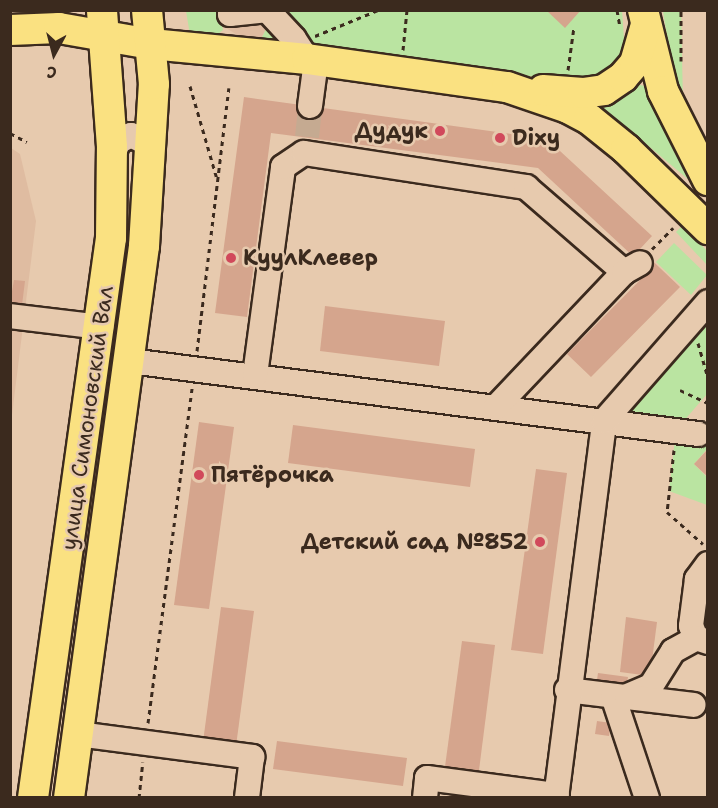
<!DOCTYPE html>
<html>
<head>
<meta charset="utf-8">
<style>
  body { margin:0 }
  #map { position:relative; width:718px; height:808px; overflow:hidden; background:#e7caae; font-family:"Shantell Sans",sans-serif }
  div>[style] { position:absolute }
  .built>* { inset:0; background:#dfbca1 }
  .green>* { inset:0; background:#bae4a1 }
  .building>* { inset:0; background:#d5a58d }
  .minor-tunnel>* { height:24px; margin-top:-12px; transform-origin:0; background:repeating-linear-gradient(90deg,#c5aa91 0 24px,transparent 0 36px) }
  .path>* { height:3px; margin-top:-1.5px; transform-origin:0; background:repeating-linear-gradient(90deg,#3b2a1e 0 4.5px,transparent 0 9px) }
  .roads { filter:drop-shadow(2px 0 #3b2a1e) drop-shadow(-2px 0 #3b2a1e) drop-shadow(0 2px #3b2a1e) drop-shadow(0 -2px #3b2a1e) }
  .minor>* { height:24px; margin:-12px; padding:0 12px; transform-origin:12px; border-radius:12px; background:#e7caae }
  .major>* { height:30px; margin:-15px; padding:0 15px; transform-origin:15px; border-radius:15px; background:#fae181 }
  .dots>* { width:16px; height:16px; translate:-50% -50%; box-sizing:border-box; border:3px solid #e7caae; border-radius:50% }
  span { translate:-50% -50%; white-space:nowrap; text-align:center; line-height:1.15; -webkit-text-stroke:5px #e7caae; paint-order:stroke }
  .poi-label { font-size:22px; color:#3b2a1e; font-weight:700 }
  .right { translate:-100% -50%; text-align:right }
  .left { translate:0 -50%; text-align:left }
  .street-label { font-size:22px; color:#3b2a1e }
  .frame { position:absolute; inset:0; border:12px solid #3b2a1e; pointer-events:none }
  .north { position:absolute; left:24px; top:24px; width:60px; height:60px; -webkit-text-stroke:4px #e7caae; paint-order:stroke; rotate:187deg; font-size:16px; font-weight:700; line-height:24px; text-align:center; color:#3b2a1e }
  .north::after { content:''; display:block; margin:auto; width:21px; height:27px; background:#3b2a1e; clip-path:polygon(50% 0,100% 100%,50% 72%,0 100%) }
</style>
</head>
<body>
<div id="map">
  <div class="built">
    <div style="clip-path:polygon(224px 11px,275px 11px,261px 39px,239px 36px,226px 28px)"></div>
    <div style="clip-path:polygon(11px 148px,20px 154px,36px 221px,11px 423px)"></div>
  </div>
  <div class="green">
    <div style="clip-path:polygon(622px 10px,625px 54px,609px 78px,556px 80px,261px 39px,275px 11px)"></div>
    <div style="clip-path:polygon(186px 11px,219px 11px,223px 30px,212px 39px,190px 35px)"></div>
    <div style="clip-path:polygon(663px 11px,681px 11px,683px 102px,672px 69px)"></div>
    <div style="clip-path:polygon(636px 84px,653px 88px,696px 186px,601px 106px,602px 100px,614px 99px)"></div>
    <div style="clip-path:polygon(683px 225px,707px 251px,707px 265px,676px 232px)"></div>
    <div style="clip-path:polygon(674px 243px,707px 275px,691px 295px,656px 262px)"></div>
    <div style="clip-path:polygon(707px 302px,707px 394px,676px 430px,707px 436px,707px 449px,694px 464px,707px 477px,707px 505px,669px 491px,676px 431px,620px 423px,676px 360px,669px 345px)"></div>
  </div>
  <div class="building">
    <div style="clip-path:polygon(546px 10px,581px 10px,565px 28px)"></div>
    <div style="clip-path:polygon(244px 97px,547px 139px,652px 236px,640px 249px,680px 287px,591px 377px,567px 354px,649px 271px,538px 168px,271px 133px,247px 317px,215px 313px)"></div>
    <div style="clip-path:polygon(14px 280px,25px 281px,22px 305px,10px 303px)"></div>
    <div style="clip-path:polygon(325px 306px,445px 321px,439px 366px,320px 351px)"></div>
    <div style="clip-path:polygon(199px 422px,234px 427px,209px 609px,174px 605px)"></div>
    <div style="clip-path:polygon(293px 425px,475px 449px,470px 487px,288px 463px)"></div>
    <div style="clip-path:polygon(708px 449px,708px 477px,694px 464px)"></div>
    <div style="clip-path:polygon(536px 469px,567px 473px,543px 654px,511px 650px)"></div>
    <div style="clip-path:polygon(221px 607px,254px 611px,236px 746px,203px 742px)"></div>
    <div style="clip-path:polygon(626px 617px,657px 622px,650px 676px,620px 672px)"></div>
    <div style="clip-path:polygon(462px 641px,495px 645px,478px 778px,444px 774px)"></div>
    <div style="clip-path:polygon(598px 673px,628px 677px,626px 691px,596px 687px)"></div>
    <div style="clip-path:polygon(597px 721px,611px 723px,609px 736px,595px 734px)"></div>
    <div style="clip-path:polygon(277px 741px,407px 758px,403px 786px,273px 769px)"></div>
  </div>
  <div class="minor-tunnel">
    <div style="left:307px;top:137px;width:31px;rotate:-84deg"></div>
  </div>
  <div class="path">
    <div style="left:617px;top:10px;width:17px;rotate:80deg"></div>
    <div style="left:315px;top:36px;width:68px;rotate:-22.4deg"></div>
    <div style="left:403px;top:50px;width:40px;rotate:-84.3deg"></div>
    <div style="left:681px;top:61px;width:51px;rotate:-90deg"></div>
    <div style="left:568px;top:70px;width:43px;rotate:-82.1deg"></div>
    <div style="left:190px;top:86px;width:97px;rotate:73.8deg"></div>
    <div style="left:10px;top:133px;width:19px;rotate:28deg"></div>
    <div style="left:652px;top:249px;width:30px;rotate:-45deg"></div>
    <div style="left:698px;top:343px;width:37px;rotate:74deg"></div>
    <div style="left:197px;top:351px;width:265px;rotate:-83.1deg"></div>
    <div style="left:680px;top:390px;width:31px;rotate:25deg"></div>
    <div style="left:674px;top:450px;width:62px;rotate:96.4deg"></div>
    <div style="left:667px;top:512px;width:48px;rotate:41.6deg"></div>
    <div style="left:148px;top:723px;width:339px;rotate:-82.5deg"></div>
    <div style="left:139px;top:798px;width:36px;rotate:-84deg"></div>
  </div>
  <div class="roads">
    <div class="minor">
      <div style="left:230px;top:10px;width:4px;rotate:90deg"></div>
      <div style="left:230px;top:14px;width:38px;rotate:-6deg"></div>
      <div style="left:268px;top:11px;width:38px;rotate:47deg"></div>
      <div style="left:294px;top:39px;width:24px;rotate:57deg"></div>
      <div style="left:310px;top:106px;width:45px;rotate:-82.4deg"></div>
      <div style="left:112px;top:158px;width:17px;rotate:-69deg"></div>
      <div style="left:118px;top:142px;width:15px;rotate:-28deg"></div>
      <div style="left:131px;top:135px;width:16px;rotate:27deg"></div>
      <div style="left:145px;top:142px;width:19px;rotate:69deg"></div>
      <div style="left:10px;top:316px;width:92px;rotate:6.9deg"></div>
      <div style="left:130px;top:361px;width:573px;rotate:7.32deg"></div>
      <div style="left:255px;top:375px;width:210px;rotate:-82.3deg"></div>
      <div style="left:283px;top:167px;width:25px;rotate:-34deg"></div>
      <div style="left:304px;top:153px;width:225px;rotate:8.7deg"></div>
      <div style="left:526px;top:187px;width:130px;rotate:40.9deg"></div>
      <div style="left:496px;top:407px;width:186px;rotate:-46.5deg"></div>
      <div style="left:624px;top:272px;width:18px;rotate:-29deg"></div>
      <div style="left:708px;top:564px;width:19px;rotate:126deg"></div>
      <div style="left:697px;top:579px;width:47px;rotate:97.3deg"></div>
      <div style="left:691px;top:626px;width:13px;rotate:67deg"></div>
      <div style="left:696px;top:638px;width:13px;rotate:18deg"></div>
      <div style="left:567px;top:690px;width:58px;rotate:6.9deg"></div>
      <div style="left:625px;top:697px;width:28px;rotate:-23deg"></div>
      <div style="left:651px;top:686px;width:41px;rotate:-57.8deg"></div>
      <div style="left:673px;top:651px;width:26px;rotate:-29deg"></div>
      <div style="left:613px;top:696px;width:108px;rotate:71.6deg"></div>
      <div style="left:627px;top:697px;width:67px;rotate:6.8deg"></div>
      <div style="left:78px;top:734px;width:176px;rotate:7.5deg"></div>
      <div style="left:252px;top:757px;width:41px;rotate:97deg"></div>
      <div style="left:425px;top:798px;width:20px;rotate:-84deg"></div>
      <div style="left:427px;top:778px;width:131px;rotate:7.5deg"></div>
      <div style="left:556px;top:798px;width:380px;rotate:-82.7deg"></div>
      <div style="left:604px;top:421px;width:158px;rotate:-48.8deg"></div>
    </div>
    <div class="major">
      <div style="left:643px;top:10px;width:83px;rotate:76.1deg"></div>
      <div style="left:663px;top:91px;width:100px;rotate:63.2deg"></div>
      <div style="left:10px;top:30px;width:49px;rotate:-2.3deg"></div>
      <div style="left:59px;top:28px;width:93px;rotate:9.9deg"></div>
      <div style="left:151px;top:44px;width:157px;rotate:5.5deg"></div>
      <div style="left:307px;top:59px;width:202px;rotate:8deg"></div>
      <div style="left:507px;top:87px;width:65px;rotate:19deg"></div>
      <div style="left:568px;top:108px;width:24px;rotate:28deg"></div>
      <div style="left:589px;top:119px;width:48px;rotate:39deg"></div>
      <div style="left:626px;top:149px;width:115px;rotate:44.3deg"></div>
      <div style="left:543px;top:90px;width:40px;rotate:4.3deg"></div>
      <div style="left:583px;top:93px;width:21px;rotate:-8deg"></div>
      <div style="left:604px;top:90px;width:23px;rotate:-34deg"></div>
      <div style="left:623px;top:77px;width:18px;rotate:-49deg"></div>
      <div style="left:635px;top:63px;width:37px;rotate:-74deg"></div>
      <div style="left:33px;top:798px;width:565px;rotate:-82.07deg"></div>
      <div style="left:111px;top:238px;width:91px;rotate:-89.4deg"></div>
      <div style="left:112px;top:147px;width:137px;rotate:-94.2deg"></div>
      <div style="left:69px;top:798px;width:557px;rotate:-82.26deg"></div>
      <div style="left:144px;top:246px;width:162px;rotate:-86.5deg"></div>
      <div style="left:154px;top:84px;width:74px;rotate:-95.4deg"></div>
    </div>
  </div>
  <div class="dots">
    <div style="left:440px;top:131px;background:#d1495b"></div>
    <div style="left:500px;top:138px;background:#d1495b"></div>
    <div style="left:231px;top:258px;background:#d1495b"></div>
    <div style="left:199px;top:475px;background:#d1495b"></div>
    <div style="left:540px;top:542px;background:#d1495b"></div>
  </div>
  <div class="poi-label">
    <span class="right" style="left:428px;top:131px">Дудук</span>
    <span class="left" style="left:512px;top:138px">Dixy</span>
    <span class="left" style="left:243px;top:258px">КуулКлевер</span>
    <span class="left" style="left:211px;top:475px">Пятёрочка</span>
    <span class="right" style="left:528px;top:542px">Детский сад №852</span>
  </div>
  <div class="street-label">
    <span style="left:87px;top:418px;rotate:-82deg">улица Симоновский Вал</span>
  </div>
  <div class="frame"></div>
  <div class="north">С</div>
</div>
</body>
</html>
